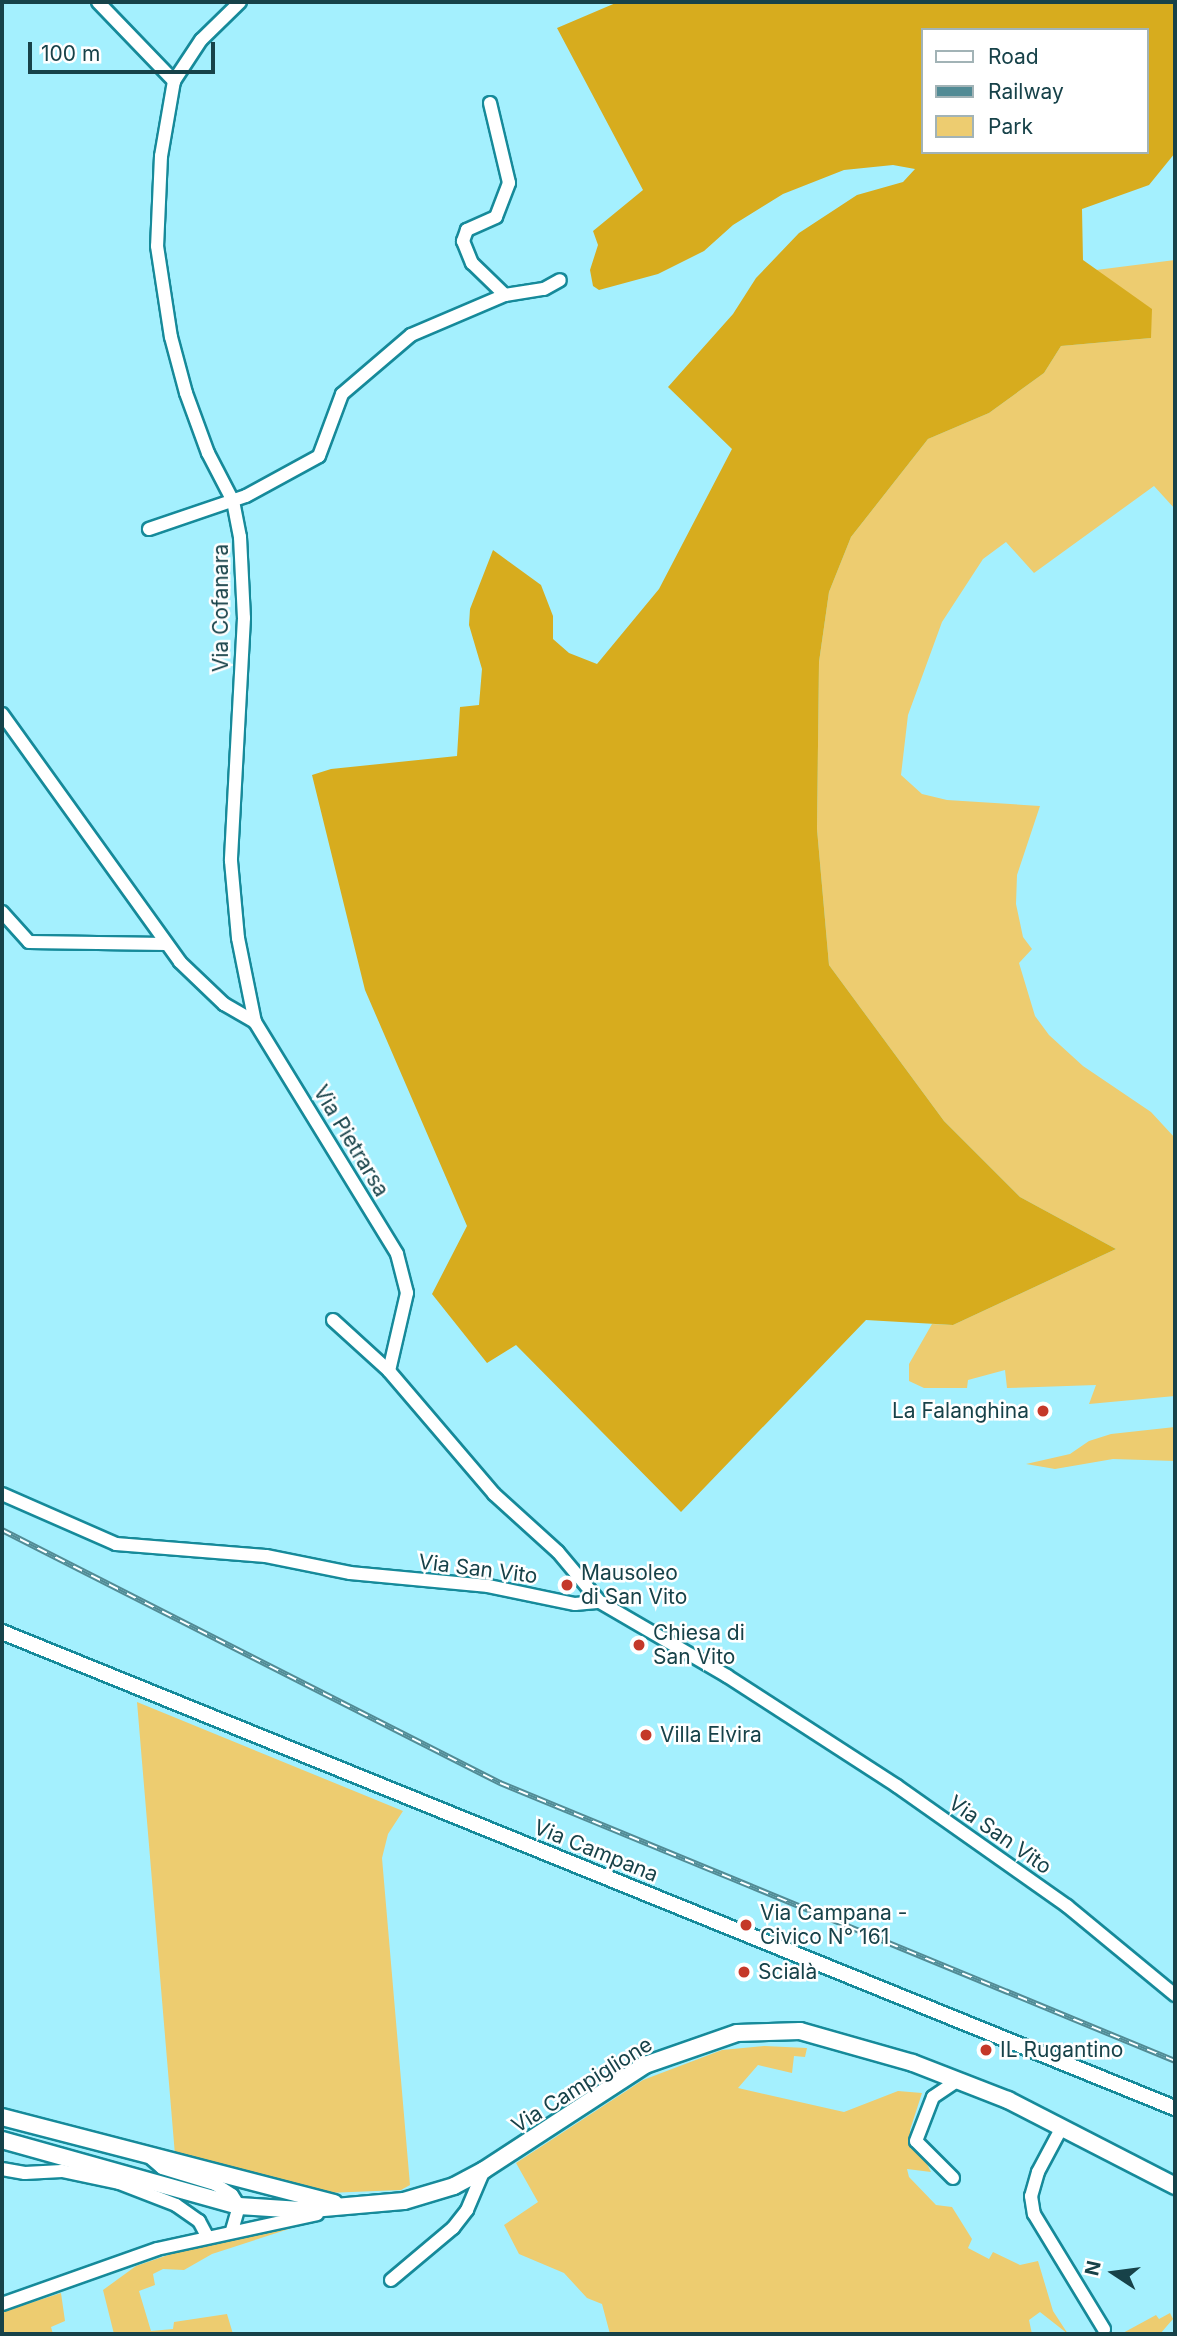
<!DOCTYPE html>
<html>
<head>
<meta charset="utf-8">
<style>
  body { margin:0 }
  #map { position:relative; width:1177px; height:2336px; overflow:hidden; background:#a4f0fe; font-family:Inter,sans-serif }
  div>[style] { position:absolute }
  .green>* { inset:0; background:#edcc70 }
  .forest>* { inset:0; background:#d7ac1e }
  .roads { filter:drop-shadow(2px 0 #168a9a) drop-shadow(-2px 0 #168a9a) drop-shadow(0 2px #168a9a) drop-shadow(0 -2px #168a9a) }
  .minor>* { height:12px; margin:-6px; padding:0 6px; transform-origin:6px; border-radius:6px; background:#fff }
  .tertiary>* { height:14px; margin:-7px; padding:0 7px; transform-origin:7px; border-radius:7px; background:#fff }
  .secondary>* { height:16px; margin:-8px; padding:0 8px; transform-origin:8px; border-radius:8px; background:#fff }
  .rail>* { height:6px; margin-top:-3px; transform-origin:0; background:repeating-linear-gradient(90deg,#fff 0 10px,#528b95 0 20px); box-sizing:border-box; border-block:2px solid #528b95 }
  .dots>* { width:19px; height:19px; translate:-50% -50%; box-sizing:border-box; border:4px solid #fff; border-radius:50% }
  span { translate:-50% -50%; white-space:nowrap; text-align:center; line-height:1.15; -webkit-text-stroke:5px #fff; paint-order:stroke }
  .street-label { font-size:21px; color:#174249 }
  .poi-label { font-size:21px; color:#174249 }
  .right { translate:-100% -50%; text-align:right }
  .left { translate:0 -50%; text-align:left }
  .frame { position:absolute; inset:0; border:4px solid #174249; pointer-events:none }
  .legend { position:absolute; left:921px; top:28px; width:228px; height:126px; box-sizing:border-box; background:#fff; border:2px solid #a2b3b6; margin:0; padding:9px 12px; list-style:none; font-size:21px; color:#174249 }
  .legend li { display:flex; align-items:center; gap:14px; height:35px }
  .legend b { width:35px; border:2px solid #a2b3b6 }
  .north { position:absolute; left:1079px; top:2238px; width:70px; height:70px; -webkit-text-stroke:5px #fff; paint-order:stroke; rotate:283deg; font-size:19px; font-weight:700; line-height:28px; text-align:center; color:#174249 }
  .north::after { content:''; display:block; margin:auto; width:24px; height:32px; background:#174249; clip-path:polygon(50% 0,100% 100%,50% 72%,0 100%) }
  .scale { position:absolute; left:28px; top:42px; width:187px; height:32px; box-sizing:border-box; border:4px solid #174249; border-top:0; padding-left:9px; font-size:21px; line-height:24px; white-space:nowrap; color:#174249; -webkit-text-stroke:5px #fff; paint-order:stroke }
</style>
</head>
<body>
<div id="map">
  <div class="green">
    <div style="clip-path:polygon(1175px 260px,1175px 509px,1154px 486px,1034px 573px,1006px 542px,983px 559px,942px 622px,908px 715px,901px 775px,922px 794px,947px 800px,1040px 806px,1017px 875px,1016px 904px,1023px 937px,1032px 949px,1019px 963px,1035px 1016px,1049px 1035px,1083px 1066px,1151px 1112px,1175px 1138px,1175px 1396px,1089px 1404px,1096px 1385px,1007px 1388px,1005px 1370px,968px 1380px,967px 1388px,924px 1388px,909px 1381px,909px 1364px,932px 1324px,953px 1325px,1116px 1249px,1020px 1197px,944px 1121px,829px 965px,817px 829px,819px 662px,829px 592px,851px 537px,928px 439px,989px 413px,1044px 373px,1061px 346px,1151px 338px,1151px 309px,1096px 270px)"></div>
    <div style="clip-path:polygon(1175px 1427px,1175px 1461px,1113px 1459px,1055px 1469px,1026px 1464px,1070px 1454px,1089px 1441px,1111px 1434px)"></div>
    <div style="clip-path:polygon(137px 1702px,403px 1811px,388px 1834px,382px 1858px,410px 2185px,401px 2190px,327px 2193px,175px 2155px)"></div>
    <div style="clip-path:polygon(764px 2046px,807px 2048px,805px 2057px,794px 2056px,792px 2073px,758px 2065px,738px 2088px,844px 2112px,898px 2091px,922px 2093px,910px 2130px,931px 2172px,907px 2169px,909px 2177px,936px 2205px,952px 2207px,972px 2239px,968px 2248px,989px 2259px,993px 2252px,1020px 2265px,1038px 2261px,1053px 2311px,1068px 2334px,1040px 2312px,1029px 2320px,1032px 2334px,610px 2334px,602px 2304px,587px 2298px,564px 2273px,519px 2254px,504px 2225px,538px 2202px,516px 2163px,643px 2080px,722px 2050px)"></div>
    <div style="clip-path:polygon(292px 2228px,212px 2254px,184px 2270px,163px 2269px,153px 2274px,155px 2285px,139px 2291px,151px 2331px,173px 2329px,174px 2322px,227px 2314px,233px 2334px,114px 2334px,103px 2290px,136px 2266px,200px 2244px)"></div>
    <div style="clip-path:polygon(61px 2293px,65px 2321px,51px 2327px,53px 2334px,2px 2334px,2px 2312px)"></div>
    <div style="clip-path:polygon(1170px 2313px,1173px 2319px,1160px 2334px,1121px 2334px,1156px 2315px,1159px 2319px)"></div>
  </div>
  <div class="forest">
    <div style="clip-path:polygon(evenodd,618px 2px,1175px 2px,1175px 153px,1149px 185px,1082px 209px,1083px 260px,1152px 309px,1151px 338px,1061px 346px,1044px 373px,989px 413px,928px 439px,851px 537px,829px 592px,819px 662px,817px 829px,829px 965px,944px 1121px,1020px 1197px,1116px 1249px,953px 1325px,866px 1320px,681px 1512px,516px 1345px,487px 1363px,432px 1294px,467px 1226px,365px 990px,312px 775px,331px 769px,457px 756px,460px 707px,479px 705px,482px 669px,469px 625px,470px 609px,493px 550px,541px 585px,553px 616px,553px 639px,569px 653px,597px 664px,659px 589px,732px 449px,668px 387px,733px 314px,756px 278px,799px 233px,857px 195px,903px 182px,915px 169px,893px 165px,844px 170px,783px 194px,733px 225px,704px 251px,658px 274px,599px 290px,593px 286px,590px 270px,598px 245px,593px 231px,643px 190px,557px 28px,618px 2px,923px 30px,1147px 30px,1147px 152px,923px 152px,923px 30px)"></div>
  </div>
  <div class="roads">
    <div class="minor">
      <div style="left:98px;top:2px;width:110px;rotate:46.1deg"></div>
      <div style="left:240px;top:2px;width:54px;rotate:135.7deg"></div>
      <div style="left:201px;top:40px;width:49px;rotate:123.4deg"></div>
      <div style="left:174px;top:81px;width:76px;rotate:99.8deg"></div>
      <div style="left:161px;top:156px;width:90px;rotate:92.5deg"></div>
      <div style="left:157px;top:246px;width:92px;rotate:81.3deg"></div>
      <div style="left:171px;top:337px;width:58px;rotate:75deg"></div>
      <div style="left:186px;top:393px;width:64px;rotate:69.9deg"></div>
      <div style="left:208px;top:453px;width:54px;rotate:62.5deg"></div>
      <div style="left:233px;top:501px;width:37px;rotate:79deg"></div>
      <div style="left:240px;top:537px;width:81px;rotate:87.2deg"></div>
      <div style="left:244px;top:618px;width:243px;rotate:93.1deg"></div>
      <div style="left:231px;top:861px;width:77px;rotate:84.8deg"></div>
      <div style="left:238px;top:938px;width:86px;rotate:78.6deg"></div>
      <div style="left:490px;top:103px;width:82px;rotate:76.6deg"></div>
      <div style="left:509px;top:183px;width:36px;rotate:111deg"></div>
      <div style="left:496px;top:217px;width:32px;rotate:156deg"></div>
      <div style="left:467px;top:230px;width:12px;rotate:110deg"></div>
      <div style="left:463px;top:241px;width:24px;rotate:68deg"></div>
      <div style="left:472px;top:263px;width:46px;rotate:44.1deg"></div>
      <div style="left:149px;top:529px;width:102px;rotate:-18.8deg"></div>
      <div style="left:246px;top:496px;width:83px;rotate:-28.7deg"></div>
      <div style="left:319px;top:456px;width:66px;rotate:-69.6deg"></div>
      <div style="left:342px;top:394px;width:91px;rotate:-40.5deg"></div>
      <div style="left:411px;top:335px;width:102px;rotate:-23.1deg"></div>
      <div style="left:505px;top:295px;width:39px;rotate:-9deg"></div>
      <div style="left:544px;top:289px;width:18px;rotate:-29deg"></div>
      <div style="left:2px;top:714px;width:305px;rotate:54.3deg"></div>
      <div style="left:180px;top:962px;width:61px;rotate:43.7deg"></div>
      <div style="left:224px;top:1004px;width:36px;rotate:30deg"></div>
      <div style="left:255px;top:1022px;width:272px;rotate:58.5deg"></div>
      <div style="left:397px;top:1254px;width:40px;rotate:75.6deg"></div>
      <div style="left:407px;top:1293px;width:80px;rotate:103deg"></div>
      <div style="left:389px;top:1371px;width:162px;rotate:49.5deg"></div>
      <div style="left:494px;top:1494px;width:86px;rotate:42.2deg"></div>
      <div style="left:558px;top:1552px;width:65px;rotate:50deg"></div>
      <div style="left:2px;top:912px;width:40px;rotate:48deg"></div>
      <div style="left:29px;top:942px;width:137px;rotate:0.8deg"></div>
      <div style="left:333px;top:1320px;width:76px;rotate:42.3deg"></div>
      <div style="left:2px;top:1494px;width:124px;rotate:23.7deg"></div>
      <div style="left:116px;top:1544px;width:150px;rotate:4.6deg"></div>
      <div style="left:266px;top:1556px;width:86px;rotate:11.4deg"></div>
      <div style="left:350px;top:1573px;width:139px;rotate:5.4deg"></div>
      <div style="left:488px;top:1586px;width:89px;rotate:11.7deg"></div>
      <div style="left:575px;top:1604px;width:25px;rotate:-5deg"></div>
      <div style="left:600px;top:1602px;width:147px;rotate:30.2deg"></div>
      <div style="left:727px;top:1676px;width:202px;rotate:32.9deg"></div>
      <div style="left:897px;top:1786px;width:208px;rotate:35.2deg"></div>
      <div style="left:1067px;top:1906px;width:140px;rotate:39.5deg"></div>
      <div style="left:1062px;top:2127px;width:51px;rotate:118.1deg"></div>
      <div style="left:1038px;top:2172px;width:25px;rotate:106deg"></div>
      <div style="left:1031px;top:2196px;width:18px;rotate:81deg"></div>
      <div style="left:1034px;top:2214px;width:135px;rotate:58.7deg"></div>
      <div style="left:146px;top:2154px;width:21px;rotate:41deg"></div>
      <div style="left:162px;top:2168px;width:55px;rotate:16.8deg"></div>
      <div style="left:215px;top:2184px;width:20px;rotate:33deg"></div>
      <div style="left:232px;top:2195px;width:13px;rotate:58deg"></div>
      <div style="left:239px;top:2206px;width:26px;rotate:106deg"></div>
      <div style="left:2px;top:2169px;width:23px;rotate:10deg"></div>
      <div style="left:25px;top:2173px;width:37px;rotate:-3deg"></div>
      <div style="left:62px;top:2171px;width:58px;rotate:11.9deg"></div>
      <div style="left:119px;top:2183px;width:61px;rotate:21.1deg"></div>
      <div style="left:176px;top:2205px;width:28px;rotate:35deg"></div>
      <div style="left:199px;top:2221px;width:17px;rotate:62deg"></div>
      <div style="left:953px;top:2178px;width:52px;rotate:-135deg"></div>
      <div style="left:916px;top:2141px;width:47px;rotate:-68.9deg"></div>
      <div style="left:933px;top:2097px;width:30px;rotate:-34deg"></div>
      <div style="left:391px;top:2280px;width:81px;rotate:-40deg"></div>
      <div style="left:453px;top:2228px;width:23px;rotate:-52deg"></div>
      <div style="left:467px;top:2210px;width:43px;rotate:-67deg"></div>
      <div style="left:2px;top:2304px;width:164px;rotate:-19.5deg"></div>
      <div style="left:157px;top:2249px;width:164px;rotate:-12.3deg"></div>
    </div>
    <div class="tertiary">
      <div style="left:2px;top:1632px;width:1266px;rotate:22.09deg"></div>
    </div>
    <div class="secondary">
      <div style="left:2px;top:2117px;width:343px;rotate:14.5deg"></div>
      <div style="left:2px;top:2140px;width:246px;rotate:15.6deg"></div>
      <div style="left:239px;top:2206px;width:62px;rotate:3.7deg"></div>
      <div style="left:301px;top:2210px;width:103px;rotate:-5deg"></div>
      <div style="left:404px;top:2201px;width:52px;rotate:-16.7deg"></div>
      <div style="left:454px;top:2186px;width:34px;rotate:-28deg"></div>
      <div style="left:484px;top:2170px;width:192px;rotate:-33.1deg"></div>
      <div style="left:645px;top:2065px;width:97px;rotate:-19.2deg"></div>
      <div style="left:737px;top:2033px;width:63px;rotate:-1.8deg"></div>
      <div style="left:800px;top:2031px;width:117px;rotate:15.8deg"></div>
      <div style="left:913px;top:2063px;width:102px;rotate:21.3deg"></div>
      <div style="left:1008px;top:2100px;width:188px;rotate:27.2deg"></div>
    </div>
  </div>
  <div class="rail">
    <div style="left:2px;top:1530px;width:559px;rotate:26.93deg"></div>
    <div style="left:500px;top:1783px;width:730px;rotate:22.38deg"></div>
  </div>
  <div class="dots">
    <div style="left:1043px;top:1411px;background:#c43829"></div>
    <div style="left:567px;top:1585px;background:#c43829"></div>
    <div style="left:639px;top:1645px;background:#c43829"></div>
    <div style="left:646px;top:1735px;background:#c43829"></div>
    <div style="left:746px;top:1925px;background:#c43829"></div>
    <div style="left:744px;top:1972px;background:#c43829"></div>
    <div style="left:986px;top:2050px;background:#c43829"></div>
  </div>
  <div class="street-label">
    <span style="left:221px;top:608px;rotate:-90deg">Via Cofanara</span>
    <span style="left:351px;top:1141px;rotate:59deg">Via Pietrarsa</span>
    <span style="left:478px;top:1569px;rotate:7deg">Via San Vito</span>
    <span style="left:1000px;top:1835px;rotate:35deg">Via San Vito</span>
    <span style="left:596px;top:1851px;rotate:22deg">Via Campana</span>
    <span style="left:582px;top:2085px;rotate:-32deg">Via Campiglione</span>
  </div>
  <div class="poi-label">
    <span class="right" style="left:1029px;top:1411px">La Falanghina</span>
    <span class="left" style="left:581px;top:1585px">Mausoleo<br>di San Vito</span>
    <span class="left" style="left:653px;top:1645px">Chiesa di<br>San Vito</span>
    <span class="left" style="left:660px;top:1735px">Villa Elvira</span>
    <span class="left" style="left:760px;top:1925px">Via Campana -<br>Civico N° 161</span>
    <span class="left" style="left:758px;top:1972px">Scialà</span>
    <span class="left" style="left:1000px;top:2050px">IL Rugantino</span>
  </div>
  <div class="frame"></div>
  <ul class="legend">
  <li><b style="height:9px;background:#fff"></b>Road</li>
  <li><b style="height:9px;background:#528b95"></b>Railway</li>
  <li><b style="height:19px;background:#edcc70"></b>Park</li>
  </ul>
  <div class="north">N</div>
  <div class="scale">100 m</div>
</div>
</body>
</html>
